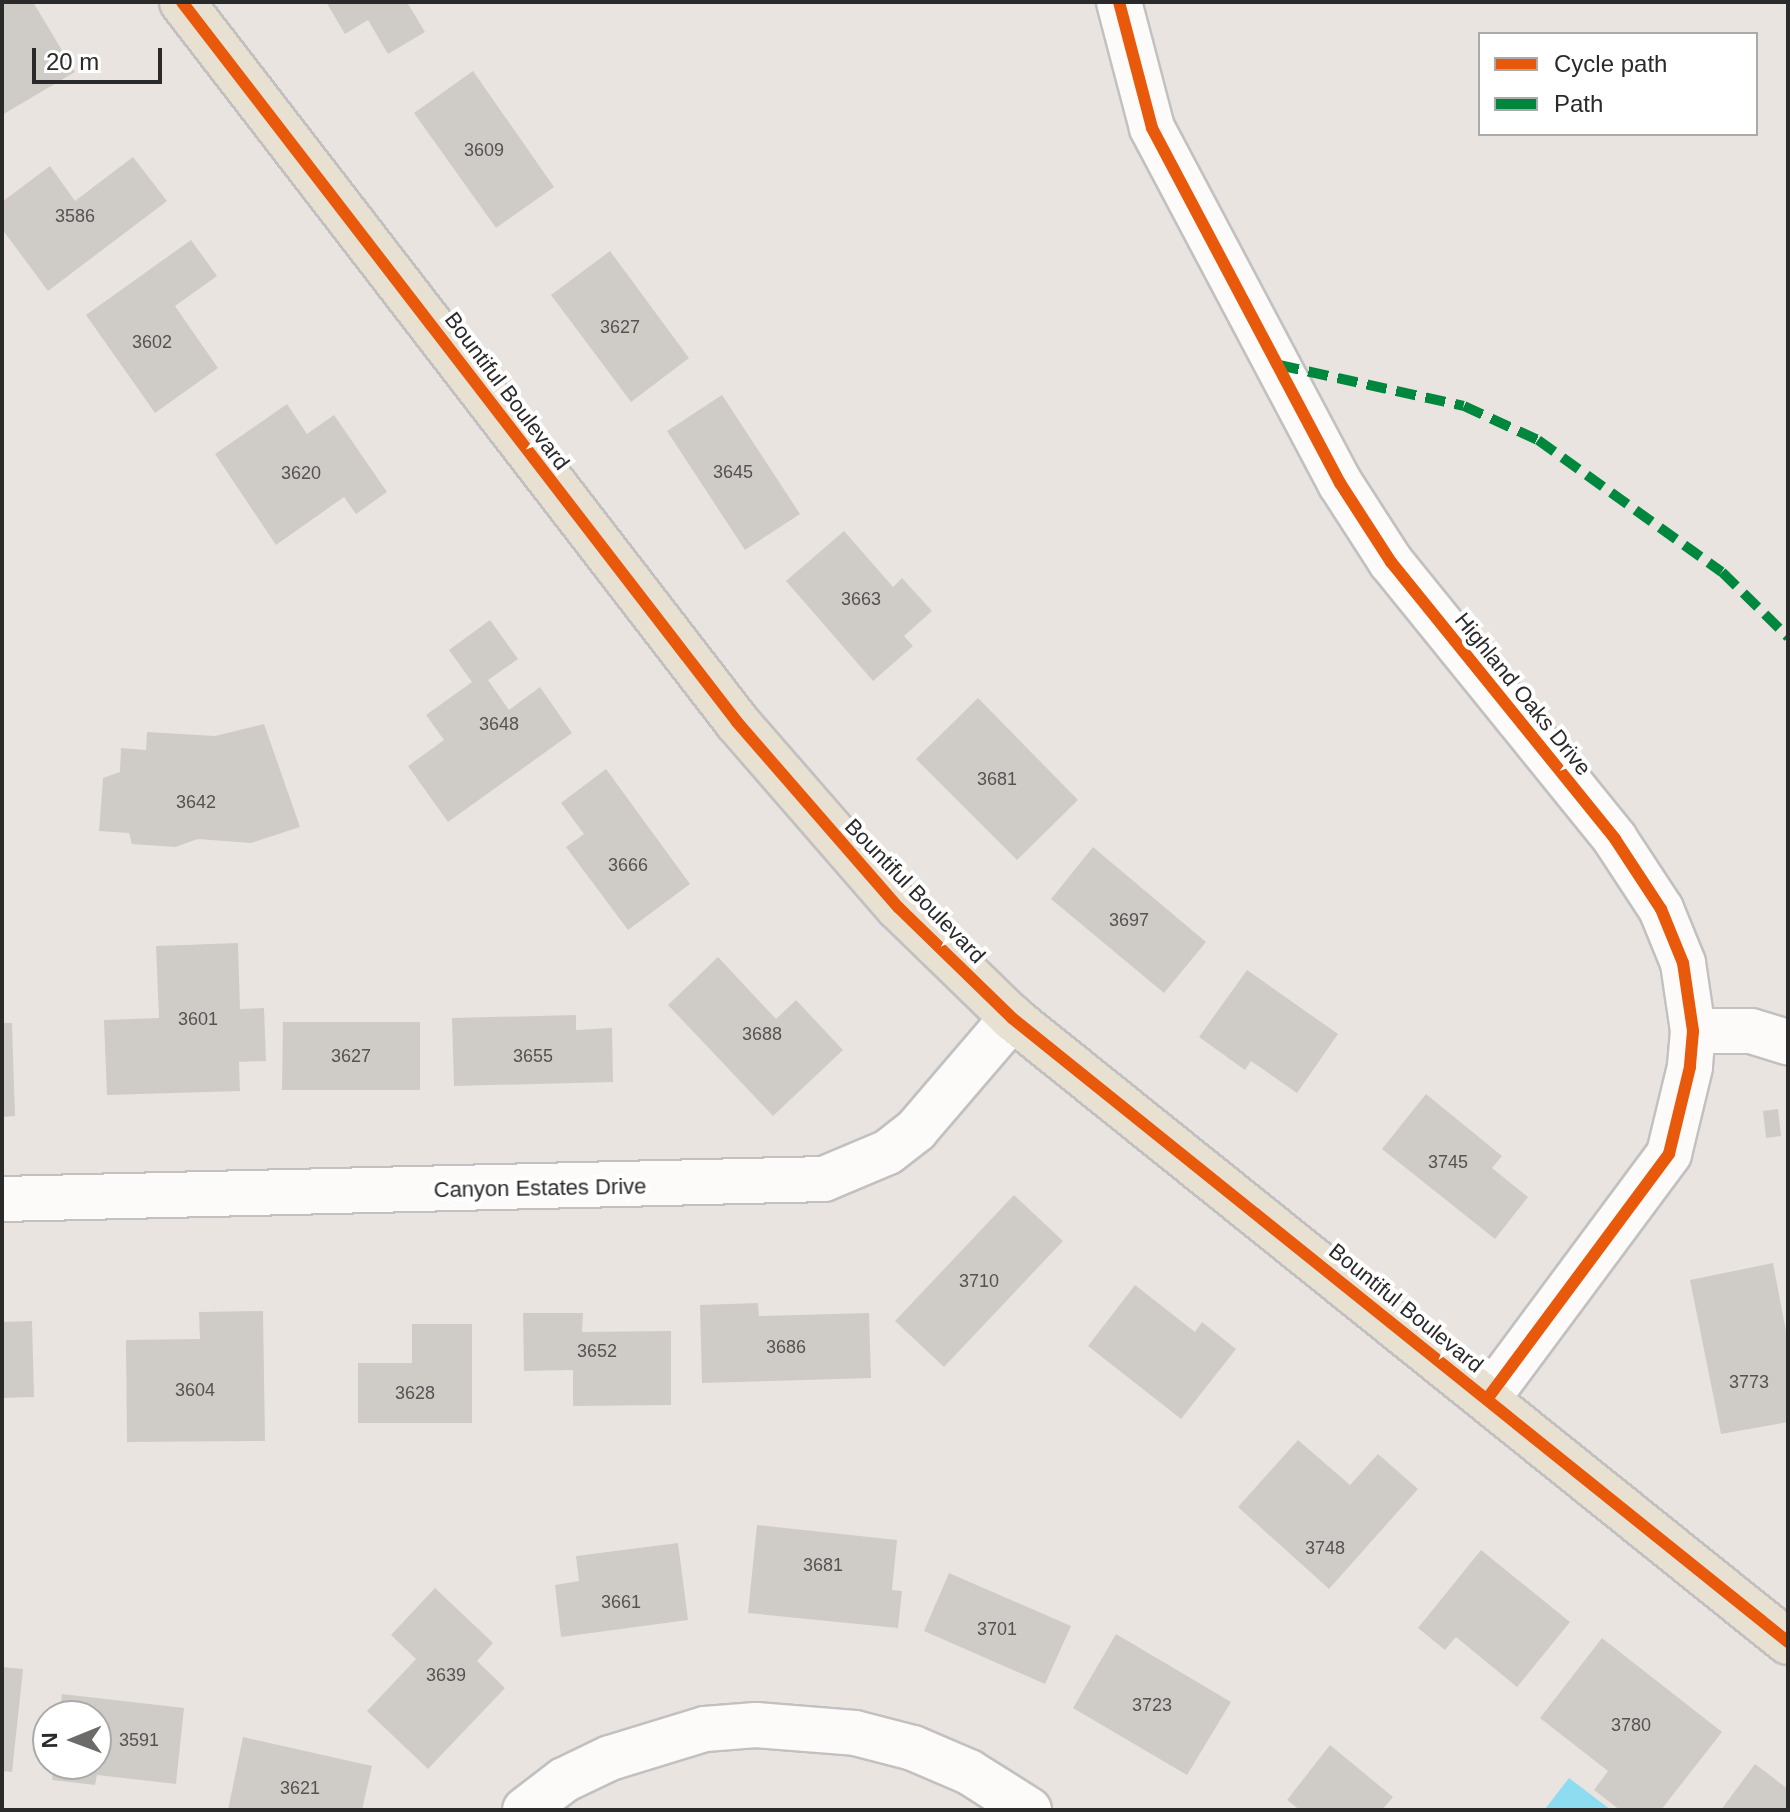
<!DOCTYPE html>
<html>
<head>
<meta charset="utf-8">
<style>
  body { margin:0 }
  #map { position:relative; width:1790px; height:1812px; overflow:hidden; background:#e9e4df; font-family:Arial,sans-serif }
  div>[style] { position:absolute }
  .water>* { inset:0; background:#8ddcf0 }
  .building>* { inset:0; background:#cfccc8 }
  .roads { filter:drop-shadow(2px 0 #c2c0c1) drop-shadow(-2px 0 #c2c0c1) drop-shadow(0 2px #c2c0c1) drop-shadow(0 -2px #c2c0c1) }
  .minor>* { height:44px; margin:-22px; padding:0 22px; transform-origin:22px; border-radius:22px; background:#fcfbfa }
  .major>* { height:44px; margin:-22px; padding:0 22px; transform-origin:22px; border-radius:22px; background:#e8e1d1 }
  .quiet>* { height:10px; margin-top:-5px; transform-origin:0; background:repeating-linear-gradient(90deg,#00873e 0 20px,transparent 0 30px) }
  .cycleway>* { height:12px; margin:-6px; padding:0 6px; transform-origin:6px; border-radius:6px; background:#e8590c }
  span { translate:-50% -50%; white-space:nowrap; text-align:center; line-height:1.15; -webkit-text-stroke:8px #fff; paint-order:stroke }
  .number-label { font-size:18px; color:#545352 }
  .number-label span { -webkit-text-stroke-width:0 }
  .street-label { font-size:22px; color:#2a2a2a }
  .frame { position:absolute; inset:0; border:4px solid #2a2a2a; pointer-events:none }
  .legend { position:absolute; left:1478px; top:32px; width:280px; height:104px; box-sizing:border-box; background:#fff; border:2px solid #aaa; margin:0; padding:10px 14px; list-style:none; font-size:24px; color:#2a2a2a }
  .legend li { display:flex; align-items:center; gap:16px; height:40px }
  .legend b { width:40px; border:2px solid #aaa }
  .north { position:absolute; left:32px; top:1700px; width:80px; height:80px; box-sizing:border-box; background:#fff; border:2px solid #aaa; border-radius:50%; rotate:269deg; font-size:22px; font-weight:700; line-height:32px; text-align:center; color:#2a2a2a }
  .north::after { content:''; display:block; margin:auto; width:28px; height:36px; background:#6d6b69; clip-path:polygon(50% 0,100% 100%,50% 72%,0 100%) }
  .scale { position:absolute; left:32px; top:48px; width:130px; height:36px; box-sizing:border-box; border:4px solid #2a2a2a; border-top:0; padding-left:10px; font-size:24px; line-height:28px; white-space:nowrap; color:#2a2a2a; -webkit-text-stroke:6px #fff; paint-order:stroke }
</style>
</head>
<body>
<div id="map">
  <div class="water">
    <div style="clip-path:polygon(1569px 1778px,1611px 1810px,1545px 1809px)"></div>
  </div>
  <div class="building">
    <div style="clip-path:polygon(2px 2px,33px 2px,75px 72px,2px 115px)"></div>
    <div style="clip-path:polygon(326px 2px,407px 2px,425px 32px,388px 54px,368px 20px,345px 34px)"></div>
    <div style="clip-path:polygon(473px 71px,554px 187px,496px 228px,414px 113px)"></div>
    <div style="clip-path:polygon(133px 157px,167px 201px,48px 291px,2px 229px,2px 202px,50px 166px,75px 201px)"></div>
    <div style="clip-path:polygon(191px 240px,217px 276px,175px 306px,218px 368px,155px 413px,86px 315px)"></div>
    <div style="clip-path:polygon(610px 251px,689px 358px,631px 402px,551px 295px)"></div>
    <div style="clip-path:polygon(722px 395px,800px 514px,745px 550px,667px 431px)"></div>
    <div style="clip-path:polygon(287px 404px,307px 434px,334px 415px,387px 492px,356px 514px,344px 497px,276px 545px,215px 454px)"></div>
    <div style="clip-path:polygon(844px 531px,893px 587px,902px 578px,932px 611px,904px 636px,913px 646px,873px 681px,786px 581px)"></div>
    <div style="clip-path:polygon(490px 620px,518px 659px,488px 680px,509px 710px,540px 687px,572px 733px,448px 822px,408px 766px,444px 740px,426px 715px,472px 682px,449px 650px)"></div>
    <div style="clip-path:polygon(978px 698px,1078px 800px,1017px 860px,916px 759px)"></div>
    <div style="clip-path:polygon(264px 724px,300px 827px,251px 843px,198px 839px,175px 847px,132px 844px,129px 833px,99px 831px,103px 778px,120px 772px,121px 748px,146px 750px,147px 732px,215px 736px)"></div>
    <div style="clip-path:polygon(606px 769px,690px 884px,628px 930px,566px 847px,584px 834px,561px 803px)"></div>
    <div style="clip-path:polygon(1093px 847px,1206px 942px,1164px 993px,1051px 899px)"></div>
    <div style="clip-path:polygon(238px 943px,240px 1009px,264px 1008px,266px 1061px,239px 1062px,240px 1091px,107px 1095px,104px 1020px,159px 1018px,156px 946px)"></div>
    <div style="clip-path:polygon(718px 957px,776px 1019px,796px 1000px,843px 1050px,773px 1116px,668px 1005px)"></div>
    <div style="clip-path:polygon(1247px 970px,1338px 1034px,1297px 1093px,1251px 1061px,1245px 1070px,1199px 1037px)"></div>
    <div style="clip-path:polygon(576px 1015px,576px 1030px,612px 1028px,613px 1082px,454px 1086px,452px 1018px)"></div>
    <div style="clip-path:polygon(283px 1022px,420px 1022px,420px 1090px,282px 1090px)"></div>
    <div style="clip-path:polygon(2px 1023px,12px 1023px,15px 1116px,2px 1117px)"></div>
    <div style="clip-path:polygon(1426px 1094px,1502px 1156px,1492px 1168px,1528px 1197px,1495px 1239px,1382px 1149px)"></div>
    <div style="clip-path:polygon(1778px 1109px,1781px 1136px,1766px 1138px,1763px 1111px)"></div>
    <div style="clip-path:polygon(1014px 1195px,1063px 1241px,944px 1367px,895px 1321px)"></div>
    <div style="clip-path:polygon(1773px 1263px,1788px 1342px,1788px 1422px,1721px 1434px,1690px 1280px)"></div>
    <div style="clip-path:polygon(1135px 1285px,1195px 1332px,1202px 1322px,1236px 1349px,1181px 1419px,1088px 1346px)"></div>
    <div style="clip-path:polygon(758px 1303px,759px 1316px,869px 1313px,871px 1378px,702px 1383px,700px 1305px)"></div>
    <div style="clip-path:polygon(263px 1311px,265px 1441px,127px 1442px,126px 1340px,200px 1339px,199px 1312px)"></div>
    <div style="clip-path:polygon(523px 1313px,583px 1313px,582px 1332px,671px 1331px,671px 1405px,573px 1406px,573px 1370px,524px 1371px)"></div>
    <div style="clip-path:polygon(32px 1321px,34px 1397px,2px 1398px,2px 1322px)"></div>
    <div style="clip-path:polygon(412px 1324px,472px 1324px,472px 1423px,358px 1423px,358px 1363px,412px 1363px)"></div>
    <div style="clip-path:polygon(1298px 1440px,1350px 1485px,1378px 1454px,1418px 1489px,1329px 1589px,1238px 1507px)"></div>
    <div style="clip-path:polygon(757px 1525px,897px 1540px,892px 1590px,902px 1591px,898px 1628px,748px 1613px)"></div>
    <div style="clip-path:polygon(678px 1543px,688px 1620px,561px 1637px,555px 1585px,579px 1581px,576px 1556px)"></div>
    <div style="clip-path:polygon(1481px 1550px,1570px 1622px,1517px 1687px,1456px 1637px,1445px 1650px,1418px 1628px)"></div>
    <div style="clip-path:polygon(949px 1573px,1071px 1626px,1045px 1684px,924px 1631px)"></div>
    <div style="clip-path:polygon(435px 1588px,493px 1643px,477px 1661px,505px 1688px,428px 1769px,367px 1711px,416px 1659px,391px 1635px)"></div>
    <div style="clip-path:polygon(1116px 1634px,1231px 1702px,1187px 1775px,1073px 1708px)"></div>
    <div style="clip-path:polygon(1602px 1638px,1722px 1732px,1661px 1810px,1620px 1810px,1594px 1790px,1608px 1771px,1540px 1718px)"></div>
    <div style="clip-path:polygon(2px 1667px,23px 1669px,12px 1772px,2px 1771px)"></div>
    <div style="clip-path:polygon(62px 1694px,184px 1708px,176px 1784px,97px 1775px,95px 1785px,52px 1780px,54px 1764px,96px 1764px,96px 1716px,59px 1716px)"></div>
    <div style="clip-path:polygon(243px 1737px,372px 1766px,362px 1810px,228px 1810px)"></div>
    <div style="clip-path:polygon(1330px 1745px,1393px 1797px,1382px 1810px,1300px 1810px,1287px 1800px)"></div>
    <div style="clip-path:polygon(1755px 1764px,1788px 1789px,1788px 1810px,1721px 1810px)"></div>
  </div>
  <div class="roads">
    <div class="minor">
      <div style="left:1119px;top:2px;width:130px;rotate:75.3deg"></div>
      <div style="left:1152px;top:128px;width:402px;rotate:62.1deg"></div>
      <div style="left:1340px;top:483px;width:94px;rotate:57.2deg"></div>
      <div style="left:1391px;top:562px;width:356px;rotate:51deg"></div>
      <div style="left:1615px;top:839px;width:84px;rotate:56.7deg"></div>
      <div style="left:1661px;top:909px;width:58px;rotate:67.8deg"></div>
      <div style="left:1683px;top:963px;width:69px;rotate:81.6deg"></div>
      <div style="left:1693px;top:1031px;width:36px;rotate:95deg"></div>
      <div style="left:1690px;top:1067px;width:89px;rotate:103.6deg"></div>
      <div style="left:1669px;top:1154px;width:305px;rotate:126.6deg"></div>
      <div style="left:1693px;top:1031px;width:58px"></div>
      <div style="left:1751px;top:1031px;width:39px;rotate:17deg"></div>
      <div style="left:2px;top:1199px;width:822px;rotate:-1.39deg"></div>
      <div style="left:824px;top:1179px;width:69px;rotate:-22.9deg"></div>
      <div style="left:888px;top:1152px;width:36px;rotate:-38deg"></div>
      <div style="left:916px;top:1130px;width:148px;rotate:-49.4deg"></div>
      <div style="left:525px;top:1810px;width:49px;rotate:-37.6deg"></div>
      <div style="left:564px;top:1780px;width:51px;rotate:-25.6deg"></div>
      <div style="left:610px;top:1758px;width:99px;rotate:-17deg"></div>
      <div style="left:705px;top:1729px;width:51px;rotate:-4.5deg"></div>
      <div style="left:756px;top:1725px;width:99px;rotate:4.6deg"></div>
      <div style="left:855px;top:1733px;width:60px;rotate:14.5deg"></div>
      <div style="left:913px;top:1748px;width:61px;rotate:23.2deg"></div>
      <div style="left:969px;top:1772px;width:71px;rotate:32.3deg"></div>
    </div>
    <div class="major">
      <div style="left:182px;top:2px;width:909px;rotate:52.37deg"></div>
      <div style="left:737px;top:722px;width:245px;rotate:49deg"></div>
      <div style="left:898px;top:907px;width:159px;rotate:44.2deg"></div>
      <div style="left:1012px;top:1018px;width:996px;rotate:38.8deg"></div>
    </div>
  </div>
  <div class="quiet">
    <div style="left:1279px;top:365px;width:189px;rotate:12.5deg"></div>
    <div style="left:1464px;top:406px;width:81px;rotate:24.7deg"></div>
    <div style="left:1538px;top:440px;width:226px;rotate:35.7deg"></div>
    <div style="left:1722px;top:572px;width:93px;rotate:44.6deg"></div>
  </div>
  <div class="cycleway">
    <div style="left:182px;top:2px;width:909px;rotate:52.37deg"></div>
    <div style="left:737px;top:722px;width:245px;rotate:49deg"></div>
    <div style="left:898px;top:907px;width:159px;rotate:44.2deg"></div>
    <div style="left:1012px;top:1018px;width:996px;rotate:38.8deg"></div>
    <div style="left:1119px;top:2px;width:130px;rotate:75.3deg"></div>
    <div style="left:1152px;top:128px;width:402px;rotate:62.1deg"></div>
    <div style="left:1340px;top:483px;width:94px;rotate:57.2deg"></div>
    <div style="left:1391px;top:562px;width:356px;rotate:51deg"></div>
    <div style="left:1615px;top:839px;width:84px;rotate:56.7deg"></div>
    <div style="left:1661px;top:909px;width:58px;rotate:67.8deg"></div>
    <div style="left:1683px;top:963px;width:69px;rotate:81.6deg"></div>
    <div style="left:1693px;top:1031px;width:36px;rotate:95deg"></div>
    <div style="left:1690px;top:1067px;width:89px;rotate:103.6deg"></div>
    <div style="left:1669px;top:1154px;width:305px;rotate:126.6deg"></div>
  </div>
  <div class="number-label">
    <span style="left:484px;top:150px">3609</span>
    <span style="left:75px;top:216px">3586</span>
    <span style="left:620px;top:327px">3627</span>
    <span style="left:152px;top:342px">3602</span>
    <span style="left:733px;top:472px">3645</span>
    <span style="left:301px;top:473px">3620</span>
    <span style="left:861px;top:599px">3663</span>
    <span style="left:499px;top:724px">3648</span>
    <span style="left:997px;top:779px">3681</span>
    <span style="left:196px;top:802px">3642</span>
    <span style="left:628px;top:865px">3666</span>
    <span style="left:1129px;top:920px">3697</span>
    <span style="left:198px;top:1019px">3601</span>
    <span style="left:762px;top:1034px">3688</span>
    <span style="left:351px;top:1056px">3627</span>
    <span style="left:533px;top:1056px">3655</span>
    <span style="left:1448px;top:1162px">3745</span>
    <span style="left:979px;top:1281px">3710</span>
    <span style="left:786px;top:1347px">3686</span>
    <span style="left:597px;top:1351px">3652</span>
    <span style="left:1749px;top:1382px">3773</span>
    <span style="left:195px;top:1390px">3604</span>
    <span style="left:415px;top:1393px">3628</span>
    <span style="left:1325px;top:1548px">3748</span>
    <span style="left:823px;top:1565px">3681</span>
    <span style="left:621px;top:1602px">3661</span>
    <span style="left:997px;top:1629px">3701</span>
    <span style="left:446px;top:1675px">3639</span>
    <span style="left:1152px;top:1705px">3723</span>
    <span style="left:1631px;top:1725px">3780</span>
    <span style="left:139px;top:1740px">3591</span>
    <span style="left:300px;top:1788px">3621</span>
  </div>
  <div class="street-label">
    <span style="left:507px;top:391px;rotate:53deg">Bountiful Boulevard</span>
    <span style="left:1523px;top:694px;rotate:51deg">Highland Oaks Drive</span>
    <span style="left:915px;top:891px;rotate:46deg">Bountiful Boulevard</span>
    <span style="left:540px;top:1188px;rotate:-1deg">Canyon Estates Drive</span>
    <span style="left:1406px;top:1308px;rotate:39deg">Bountiful Boulevard</span>
  </div>
  <div class="frame"></div>
  <ul class="legend">
  <li><b style="height:10px;background:#e8590c"></b>Cycle path</li>
  <li><b style="height:10px;background:#00873e"></b>Path</li>
  </ul>
  <div class="north">N</div>
  <div class="scale">20 m</div>
</div>
</body>
</html>
